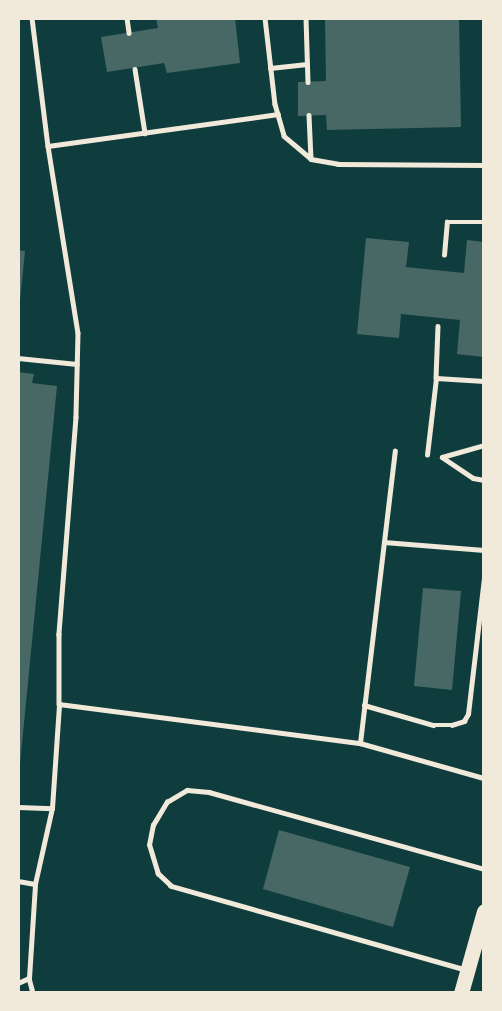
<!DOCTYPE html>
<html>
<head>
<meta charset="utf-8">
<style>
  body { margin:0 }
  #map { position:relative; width:502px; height:1011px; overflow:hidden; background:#0f3d3e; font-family:Inter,sans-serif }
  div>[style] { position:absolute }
  .building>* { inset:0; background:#486865 }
  .service>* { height:4.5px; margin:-2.25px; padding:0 2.25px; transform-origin:2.25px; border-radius:2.25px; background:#f1e9da }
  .primary>* { height:15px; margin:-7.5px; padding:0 7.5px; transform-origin:7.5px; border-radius:7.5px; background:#f1e9da }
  span { translate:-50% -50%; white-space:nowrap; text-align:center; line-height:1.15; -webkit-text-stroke:5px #f1e9da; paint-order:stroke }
  .frame { position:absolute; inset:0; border:20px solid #f1e9da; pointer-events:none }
</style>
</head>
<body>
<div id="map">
  <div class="building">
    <div style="clip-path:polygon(156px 18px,235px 18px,240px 63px,167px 73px,164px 63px,107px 72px,101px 37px,158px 28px)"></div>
    <div style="clip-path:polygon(325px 18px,459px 18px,461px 127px,327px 130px,326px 115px,298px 116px,298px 82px,326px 81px)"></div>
    <div style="clip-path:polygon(366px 238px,409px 242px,406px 267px,464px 273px,467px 240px,484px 242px,484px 357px,457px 354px,460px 320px,401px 314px,399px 338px,357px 334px)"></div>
    <div style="clip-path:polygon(18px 250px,25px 251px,20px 301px,18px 301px)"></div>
    <div style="clip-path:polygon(18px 372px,34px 374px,32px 383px,57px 386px,20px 764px)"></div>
    <div style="clip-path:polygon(423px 588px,461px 591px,452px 690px,414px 686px)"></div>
    <div style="clip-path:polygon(279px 830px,410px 867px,393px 927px,263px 889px)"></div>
  </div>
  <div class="service">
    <div style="left:32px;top:18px;width:129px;rotate:82.9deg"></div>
    <div style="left:48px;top:146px;width:189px;rotate:80.9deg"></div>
    <div style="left:78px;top:333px;width:84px;rotate:91.4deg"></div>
    <div style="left:76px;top:417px;width:218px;rotate:94.5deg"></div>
    <div style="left:59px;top:634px;width:70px;rotate:90deg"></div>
    <div style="left:59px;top:704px;width:304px;rotate:7.4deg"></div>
    <div style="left:360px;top:743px;width:129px;rotate:15.8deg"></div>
    <div style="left:127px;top:18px;width:15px;rotate:82deg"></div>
    <div style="left:265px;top:18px;width:87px;rotate:83.4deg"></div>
    <div style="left:275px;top:104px;width:33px;rotate:74deg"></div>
    <div style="left:284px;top:136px;width:35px;rotate:40deg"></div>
    <div style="left:311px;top:159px;width:27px;rotate:10deg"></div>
    <div style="left:338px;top:164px;width:146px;rotate:0.4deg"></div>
    <div style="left:306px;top:18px;width:64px;rotate:88.2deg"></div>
    <div style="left:270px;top:68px;width:37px;rotate:-6deg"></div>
    <div style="left:135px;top:69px;width:65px;rotate:81.1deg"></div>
    <div style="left:309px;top:115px;width:44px;rotate:87.4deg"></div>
    <div style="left:48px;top:146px;width:232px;rotate:-7.9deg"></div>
    <div style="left:444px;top:255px;width:33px;rotate:-85deg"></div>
    <div style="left:447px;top:222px;width:37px"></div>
    <div style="left:438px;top:326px;width:52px;rotate:92.2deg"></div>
    <div style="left:436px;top:378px;width:48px;rotate:3.6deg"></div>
    <div style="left:18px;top:358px;width:59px;rotate:5.8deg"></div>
    <div style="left:427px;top:455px;width:78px;rotate:-83.3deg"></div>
    <div style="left:442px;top:457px;width:37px;rotate:34deg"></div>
    <div style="left:473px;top:478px;width:11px;rotate:10deg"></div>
    <div style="left:442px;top:457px;width:44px;rotate:-15.9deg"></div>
    <div style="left:384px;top:542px;width:100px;rotate:4.6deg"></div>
    <div style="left:364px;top:705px;width:72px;rotate:16.2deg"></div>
    <div style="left:433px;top:725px;width:19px"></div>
    <div style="left:452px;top:725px;width:13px;rotate:-18deg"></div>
    <div style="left:464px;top:721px;width:8px;rotate:-60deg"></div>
    <div style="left:468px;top:714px;width:137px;rotate:-83.3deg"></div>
    <div style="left:360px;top:743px;width:294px;rotate:-83.2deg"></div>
    <div style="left:18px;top:807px;width:34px;rotate:2deg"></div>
    <div style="left:18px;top:881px;width:17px;rotate:10deg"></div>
    <div style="left:465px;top:970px;width:306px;rotate:-164.1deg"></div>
    <div style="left:171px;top:886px;width:18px;rotate:-137deg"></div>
    <div style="left:158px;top:874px;width:30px;rotate:-107deg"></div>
    <div style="left:149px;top:845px;width:20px;rotate:-79deg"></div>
    <div style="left:153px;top:825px;width:27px;rotate:-59deg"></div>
    <div style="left:167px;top:802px;width:23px;rotate:-31deg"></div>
    <div style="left:187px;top:790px;width:22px;rotate:5deg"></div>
    <div style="left:209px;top:792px;width:286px;rotate:15.6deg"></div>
    <div style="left:29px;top:978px;width:16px;rotate:75deg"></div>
    <div style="left:18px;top:983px;width:12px;rotate:-24deg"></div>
    <div style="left:29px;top:978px;width:94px;rotate:-86.3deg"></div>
    <div style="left:35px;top:884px;width:78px;rotate:-77.4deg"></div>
    <div style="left:52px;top:808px;width:104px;rotate:-86.1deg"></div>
  </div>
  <div class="primary">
    <div style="left:461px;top:993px;width:85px;rotate:-74.3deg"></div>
  </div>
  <div class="frame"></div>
</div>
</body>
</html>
